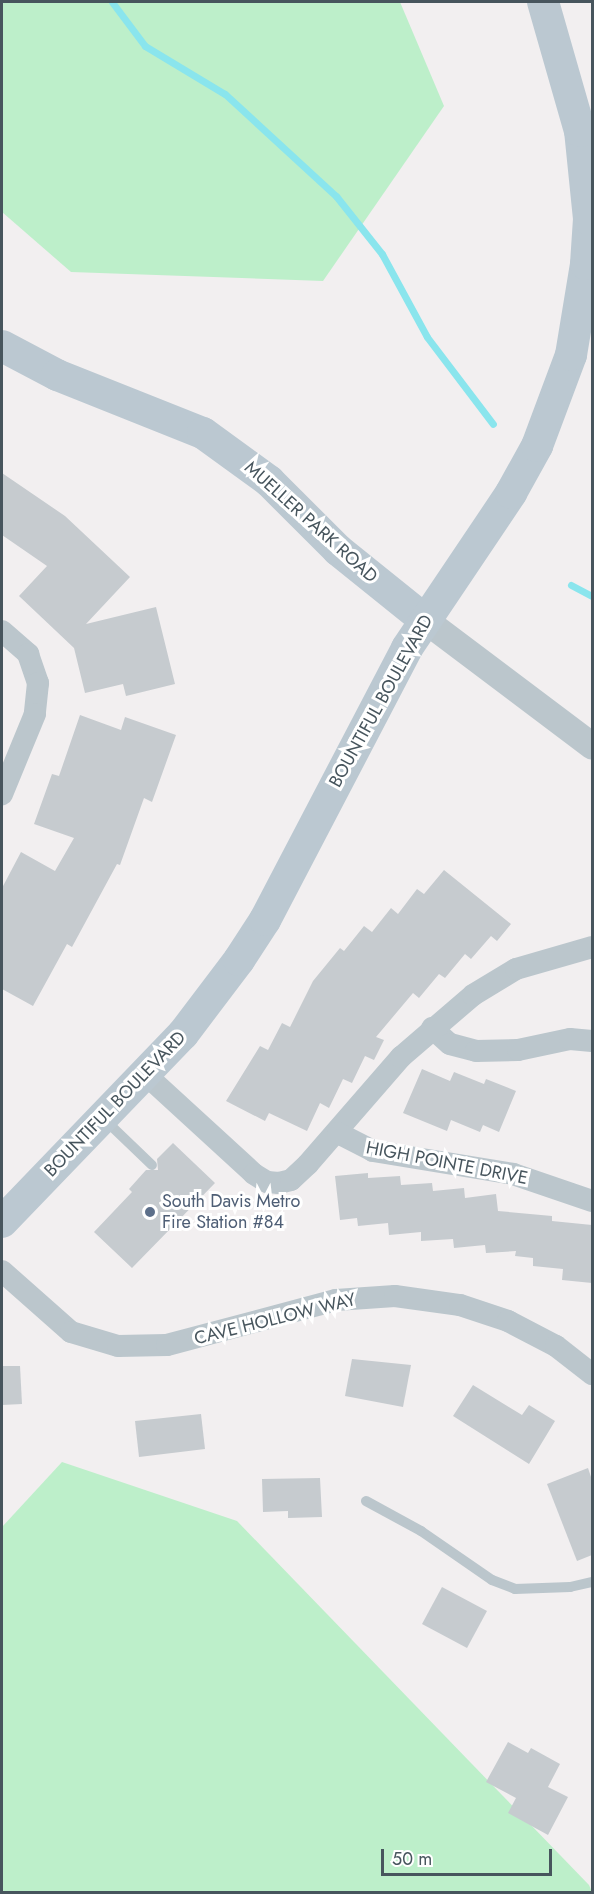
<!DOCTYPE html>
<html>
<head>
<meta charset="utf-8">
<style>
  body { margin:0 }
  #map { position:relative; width:594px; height:1894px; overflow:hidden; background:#f2eff0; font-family:Jost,sans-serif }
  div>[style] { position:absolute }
  .green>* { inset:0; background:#bdefca }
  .stream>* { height:7px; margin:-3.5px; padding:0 3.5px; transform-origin:3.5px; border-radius:3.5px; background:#8ae5ed }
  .building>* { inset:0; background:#c6cbcf }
  .service>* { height:10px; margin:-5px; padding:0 5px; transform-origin:5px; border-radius:5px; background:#bbc6cc }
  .minor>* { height:22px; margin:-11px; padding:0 11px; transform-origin:11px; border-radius:11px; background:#bbc6cc }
  .tertiary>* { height:27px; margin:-13.5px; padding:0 13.5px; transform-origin:13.5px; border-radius:13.5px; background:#bbc6cc }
  .secondary>* { height:32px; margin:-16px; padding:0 16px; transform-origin:16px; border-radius:16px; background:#bbc8d1 }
  .dots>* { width:16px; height:16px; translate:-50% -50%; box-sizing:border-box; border:3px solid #fff; border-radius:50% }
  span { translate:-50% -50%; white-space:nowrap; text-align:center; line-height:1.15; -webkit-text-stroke:6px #fff; paint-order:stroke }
  .street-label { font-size:18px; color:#47555d }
  .service-label { font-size:18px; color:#4e5e75 }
  .left { translate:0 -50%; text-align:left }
  .frame { position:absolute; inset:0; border:3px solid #47555d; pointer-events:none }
  .scale { position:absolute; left:381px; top:1849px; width:171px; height:27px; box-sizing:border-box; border:3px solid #47555d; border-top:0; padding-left:8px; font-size:18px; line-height:21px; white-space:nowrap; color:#47555d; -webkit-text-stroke:4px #fff; paint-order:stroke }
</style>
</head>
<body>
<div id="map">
  <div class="green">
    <div style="clip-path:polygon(2px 2px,400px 2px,444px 106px,323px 281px,71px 272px,2px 212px)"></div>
    <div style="clip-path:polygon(62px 1462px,237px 1521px,589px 1885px,592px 1892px,2px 1892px,2px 1527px)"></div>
  </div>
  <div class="stream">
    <div style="left:112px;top:2px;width:55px;rotate:53.1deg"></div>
    <div style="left:145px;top:46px;width:93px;rotate:31deg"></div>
    <div style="left:225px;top:94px;width:151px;rotate:42.6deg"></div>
    <div style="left:336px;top:196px;width:74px;rotate:51.6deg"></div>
    <div style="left:382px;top:254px;width:94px;rotate:61.5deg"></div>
    <div style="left:427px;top:337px;width:109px;rotate:52.8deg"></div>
    <div style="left:571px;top:585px;width:24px;rotate:28deg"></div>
  </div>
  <div class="building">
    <div style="clip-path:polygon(2px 473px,65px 516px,130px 577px,86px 624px,156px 607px,175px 684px,126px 696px,123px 684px,85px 693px,74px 648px,19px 596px,47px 566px,2px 535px)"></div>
    <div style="clip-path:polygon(80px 715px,121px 730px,125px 717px,176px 735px,152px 802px,144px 798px,120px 865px,117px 864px,72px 947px,67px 944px,33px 1006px,2px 989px,2px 888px,21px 852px,55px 871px,74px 838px,34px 824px,52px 774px,59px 776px)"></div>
    <div style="clip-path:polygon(444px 870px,511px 924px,497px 941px,491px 936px,471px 959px,465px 954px,445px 978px,439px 974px,419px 998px,413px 993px,376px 1037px,384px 1040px,374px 1060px,365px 1056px,352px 1083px,343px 1079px,329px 1108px,320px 1103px,307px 1131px,269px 1113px,265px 1121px,226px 1101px,260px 1046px,268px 1050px,282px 1023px,290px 1027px,313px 981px,340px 948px,344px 951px,364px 926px,372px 932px,391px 908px,398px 914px,417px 889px,424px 894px)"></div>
    <div style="clip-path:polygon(422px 1069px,450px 1081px,454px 1072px,484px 1084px,486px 1079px,516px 1091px,499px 1132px,483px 1125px,480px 1132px,451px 1120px,447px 1131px,403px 1113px)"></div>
    <div style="clip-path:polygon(173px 1143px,215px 1183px,132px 1268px,94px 1232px,132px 1192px,129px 1189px,146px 1170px,158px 1170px,157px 1159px)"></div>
    <div style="clip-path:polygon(368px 1173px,368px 1178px,400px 1176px,401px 1185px,432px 1183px,433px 1191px,464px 1188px,465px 1198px,496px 1194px,498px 1211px,552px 1216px,552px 1221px,592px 1225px,592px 1283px,562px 1280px,563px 1269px,533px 1266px,533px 1258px,515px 1256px,516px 1251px,486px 1253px,485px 1245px,454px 1248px,453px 1239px,421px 1241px,421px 1232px,389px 1235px,388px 1223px,358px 1226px,357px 1218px,340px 1220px,335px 1176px)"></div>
    <div style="clip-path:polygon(352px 1359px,411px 1365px,403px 1407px,345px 1396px)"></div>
    <div style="clip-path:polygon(2px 1366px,20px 1366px,22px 1404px,2px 1405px)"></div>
    <div style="clip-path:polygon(473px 1385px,522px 1415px,529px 1405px,555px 1421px,529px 1464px,453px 1416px)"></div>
    <div style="clip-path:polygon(201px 1414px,205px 1449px,139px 1457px,135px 1421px)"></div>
    <div style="clip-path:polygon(588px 1468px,592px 1480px,592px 1555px,577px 1561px,547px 1484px)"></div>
    <div style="clip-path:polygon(320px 1478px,322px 1517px,288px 1518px,288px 1511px,263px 1512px,262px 1479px)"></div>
    <div style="clip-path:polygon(442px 1587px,487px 1611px,467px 1648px,422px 1624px)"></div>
    <div style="clip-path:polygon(508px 1742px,528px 1753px,531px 1748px,560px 1764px,548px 1787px,568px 1797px,548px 1835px,508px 1813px,516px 1798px,486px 1782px)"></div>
  </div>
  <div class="service">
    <div style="left:105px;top:1120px;width:65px;rotate:43.8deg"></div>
    <div style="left:366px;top:1501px;width:63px;rotate:28.6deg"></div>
    <div style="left:421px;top:1531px;width:86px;rotate:34.6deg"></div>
    <div style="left:492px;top:1580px;width:25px;rotate:21deg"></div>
    <div style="left:515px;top:1589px;width:55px;rotate:-2.1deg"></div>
    <div style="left:570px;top:1587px;width:23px;rotate:-13deg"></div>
  </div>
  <div class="minor">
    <div style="left:2px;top:631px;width:35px;rotate:41deg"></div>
    <div style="left:28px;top:654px;width:31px;rotate:71deg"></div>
    <div style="left:38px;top:683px;width:31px;rotate:96deg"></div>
    <div style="left:35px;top:714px;width:87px;rotate:112.4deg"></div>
    <div style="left:432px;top:1028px;width:24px;rotate:42deg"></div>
    <div style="left:450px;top:1044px;width:27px;rotate:15deg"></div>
    <div style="left:476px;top:1051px;width:42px;rotate:-1.4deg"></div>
    <div style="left:518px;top:1050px;width:53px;rotate:-11.9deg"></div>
    <div style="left:570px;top:1039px;width:22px;rotate:5deg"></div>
    <div style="left:145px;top:1074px;width:148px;rotate:42.5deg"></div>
    <div style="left:254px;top:1174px;width:15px;rotate:32deg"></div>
    <div style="left:267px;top:1182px;width:12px;rotate:5deg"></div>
    <div style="left:279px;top:1183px;width:12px;rotate:-14deg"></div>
    <div style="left:291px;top:1180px;width:23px;rotate:-43deg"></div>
    <div style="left:308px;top:1164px;width:142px;rotate:-49deg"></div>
    <div style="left:401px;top:1057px;width:95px;rotate:-40.7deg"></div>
    <div style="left:473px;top:995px;width:50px;rotate:-31.2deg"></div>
    <div style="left:516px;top:969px;width:79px;rotate:-16.1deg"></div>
    <div style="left:338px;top:1133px;width:39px;rotate:27deg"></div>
    <div style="left:373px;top:1151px;width:142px;rotate:9.3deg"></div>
    <div style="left:513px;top:1174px;width:83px;rotate:18.9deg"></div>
    <div style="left:2px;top:1271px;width:92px;rotate:41.5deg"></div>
    <div style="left:71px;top:1332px;width:49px;rotate:16.6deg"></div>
    <div style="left:118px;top:1346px;width:49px;rotate:-1.2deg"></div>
    <div style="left:167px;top:1345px;width:175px;rotate:-14.9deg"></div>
    <div style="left:336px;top:1300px;width:59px;rotate:-3.9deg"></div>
    <div style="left:395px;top:1296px;width:66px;rotate:7.9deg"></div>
    <div style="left:460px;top:1305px;width:51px;rotate:18.4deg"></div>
    <div style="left:508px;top:1321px;width:54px;rotate:27.5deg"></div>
    <div style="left:556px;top:1346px;width:46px;rotate:37.9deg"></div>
  </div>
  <div class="tertiary">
    <div style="left:425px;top:620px;width:209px;rotate:37deg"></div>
  </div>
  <div class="secondary">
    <div style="left:2px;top:346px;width:62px;rotate:27.8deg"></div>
    <div style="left:57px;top:375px;width:157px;rotate:21.7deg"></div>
    <div style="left:203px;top:433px;width:82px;rotate:36deg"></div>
    <div style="left:269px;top:481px;width:98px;rotate:45deg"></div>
    <div style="left:338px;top:550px;width:112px;rotate:38.8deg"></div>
    <div style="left:2px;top:1222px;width:261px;rotate:-46.1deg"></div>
    <div style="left:183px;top:1034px;width:93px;rotate:-52.9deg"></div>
    <div style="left:239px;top:960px;width:48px;rotate:-57deg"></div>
    <div style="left:265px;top:920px;width:307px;rotate:-62.4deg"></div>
    <div style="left:407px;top:648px;width:187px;rotate:-56.1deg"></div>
    <div style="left:511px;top:493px;width:54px;rotate:-61deg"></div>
    <div style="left:537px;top:446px;width:97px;rotate:-69.5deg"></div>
    <div style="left:571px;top:355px;width:92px;rotate:-80.6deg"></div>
    <div style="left:586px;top:264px;width:45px;rotate:-86.2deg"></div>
    <div style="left:589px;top:219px;width:88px;rotate:-95.8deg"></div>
    <div style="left:580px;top:131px;width:134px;rotate:-106deg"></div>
  </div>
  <div class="dots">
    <div style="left:150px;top:1212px;background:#5c6f8a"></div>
  </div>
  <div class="street-label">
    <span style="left:311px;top:522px;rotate:42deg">MUELLER PARK ROAD</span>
    <span style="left:381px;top:701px;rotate:-61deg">BOUNTIFUL BOULEVARD</span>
    <span style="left:115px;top:1104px;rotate:-46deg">BOUNTIFUL BOULEVARD</span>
    <span style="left:447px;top:1163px;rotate:11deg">HIGH POINTE DRIVE</span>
    <span style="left:275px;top:1319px;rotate:-14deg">CAVE HOLLOW WAY</span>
  </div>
  <div class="service-label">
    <span class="left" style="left:162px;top:1212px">South Davis Metro<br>Fire Station #84</span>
  </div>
  <div class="frame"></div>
  <div class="scale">50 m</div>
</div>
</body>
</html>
